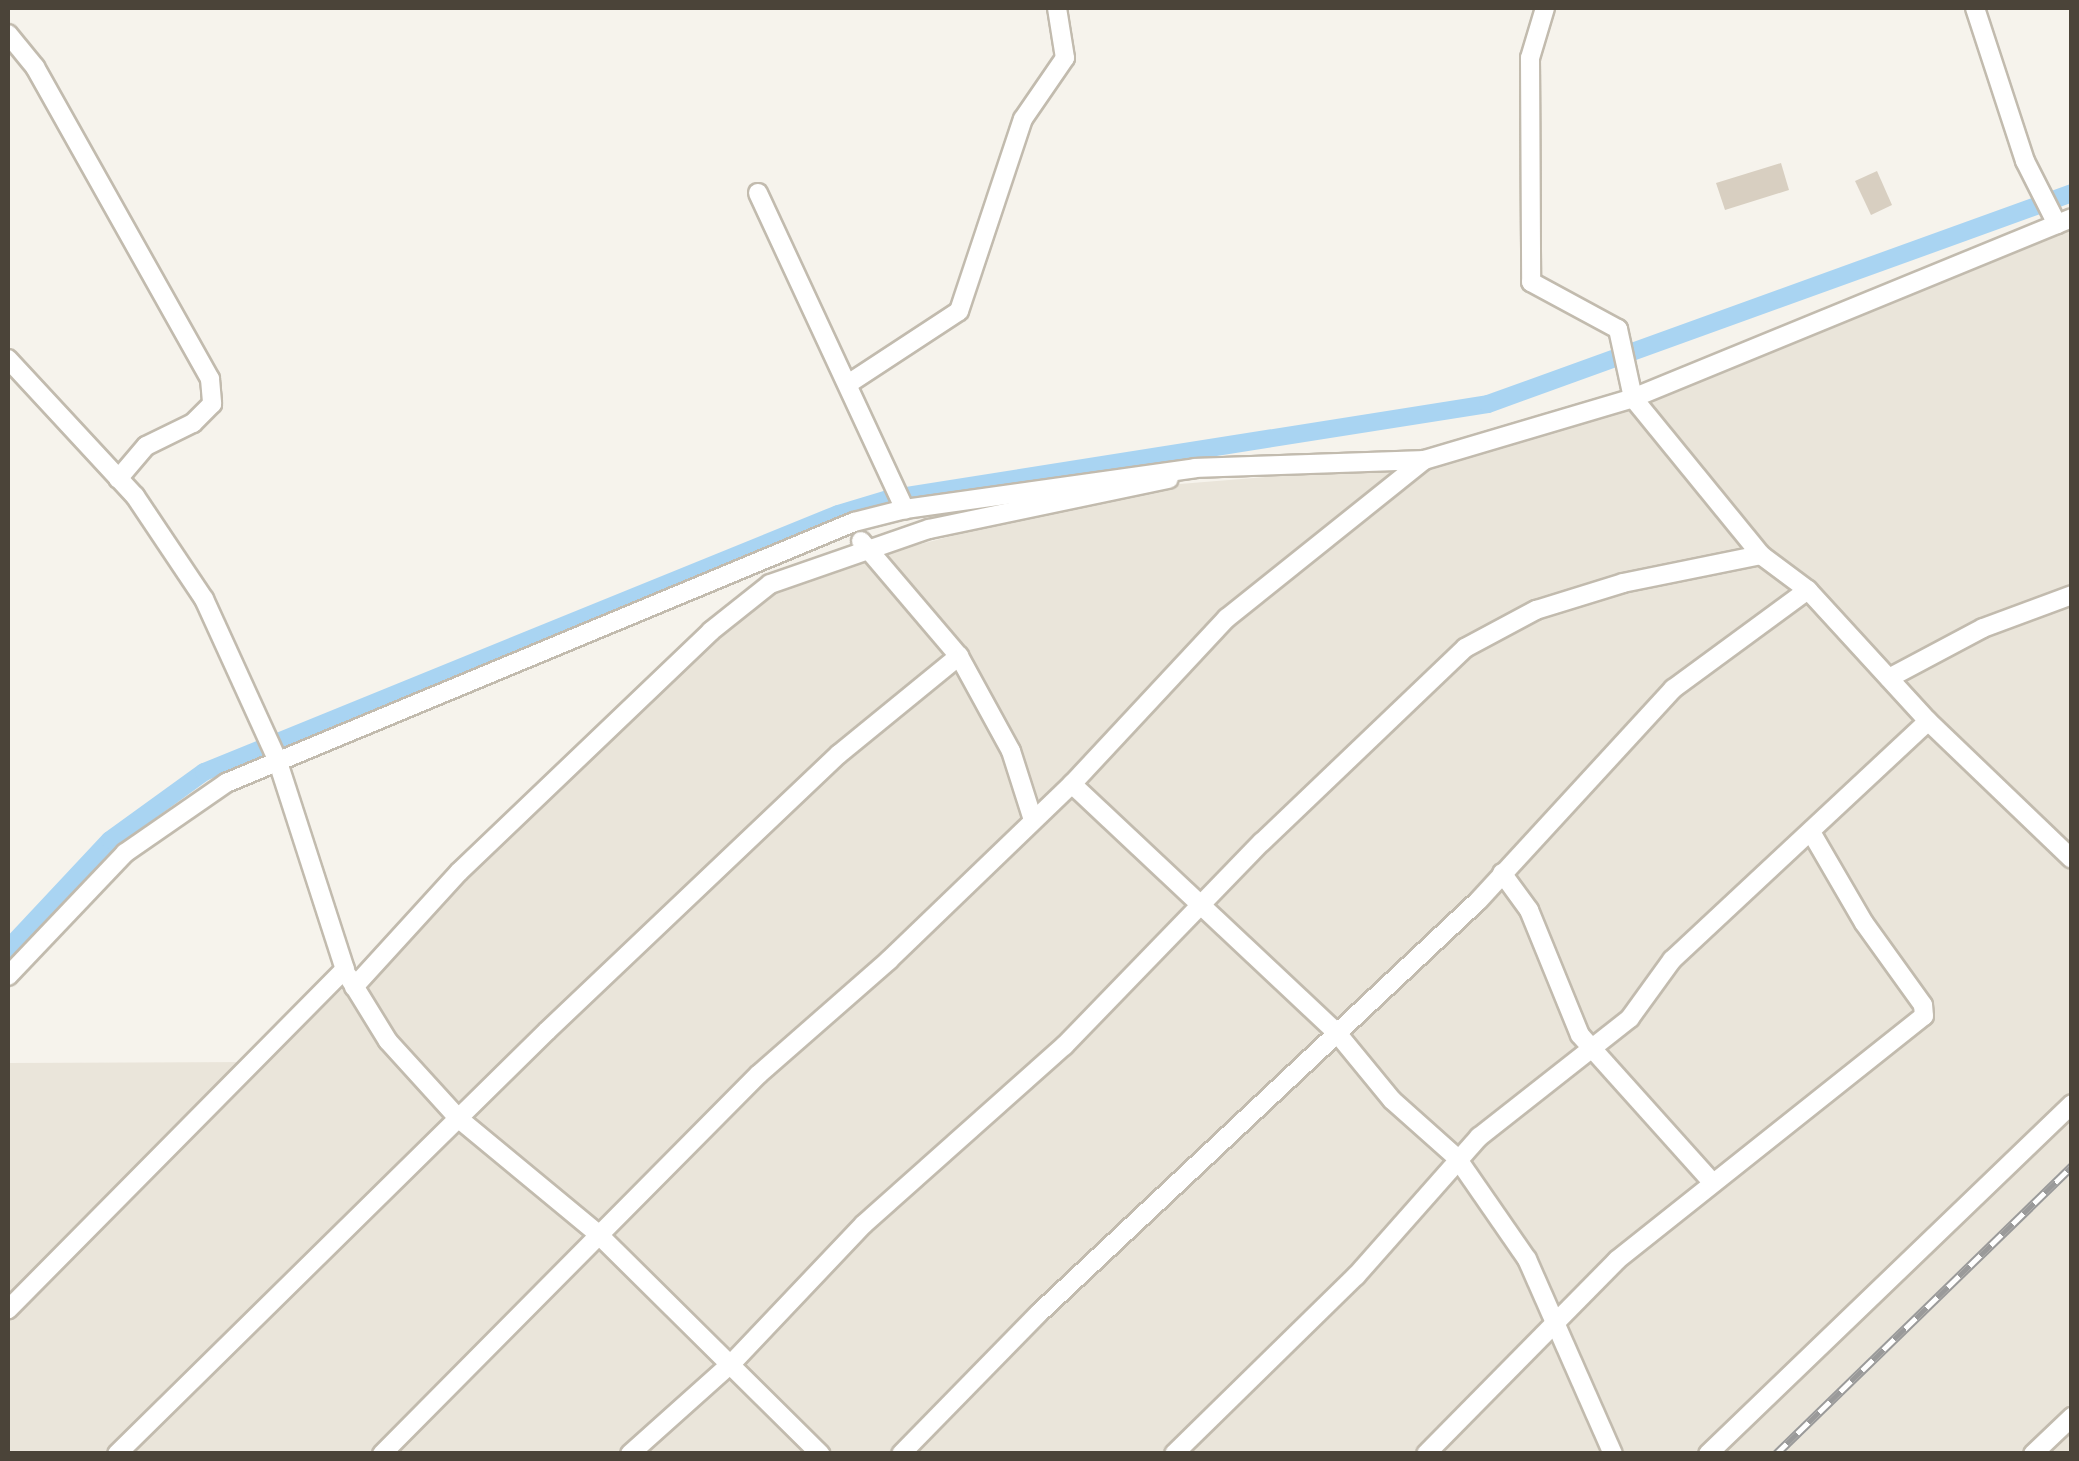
<!DOCTYPE html>
<html>
<head>
<meta charset="utf-8">
<style>
  body { margin:0 }
  #map { position:relative; width:2079px; height:1461px; overflow:hidden; background:#f6f3ec; font-family:Cabin,sans-serif }
  div>[style] { position:absolute }
  .residential>* { inset:0; background:#eae5da }
  .canal>* { height:18px; margin:-9px; padding:0 9px; transform-origin:9px; border-radius:9px; background:#a9d4f2 }
  .building>* { inset:0; background:#d8cfc1 }
  .roads { filter:drop-shadow(2px 0 #c2bbae) drop-shadow(-2px 0 #c2bbae) drop-shadow(0 2px #c2bbae) drop-shadow(0 -2px #c2bbae) }
  .minor>* { height:18px; margin:-9px; padding:0 9px; transform-origin:9px; border-radius:9px; background:#fff }
  .rail>* { height:9px; margin-top:-4.5px; transform-origin:0; background:repeating-linear-gradient(90deg,#fff 0 15px,#9a9a9a 0 30px); box-sizing:border-box; border-block:2px solid #9a9a9a }
  span { translate:-50% -50%; white-space:nowrap; text-align:center; line-height:1.15; -webkit-text-stroke:8px #fff; paint-order:stroke }
  .frame { position:absolute; inset:0; border:10px solid #4b4439; pointer-events:none }
</style>
</head>
<body>
<div id="map">
  <div class="residential">
    <div style="clip-path:polygon(2071px 229px,2071px 1453px,8px 1453px,8px 1063px,267px 1062px,757px 586px,1143px 487px,1441px 463px)"></div>
  </div>
  <div class="canal">
    <div style="left:8px;top:949px;width:149px;rotate:-46.9deg"></div>
    <div style="left:110px;top:840px;width:116px;rotate:-35.9deg"></div>
    <div style="left:204px;top:772px;width:684px;rotate:-22.14deg"></div>
    <div style="left:838px;top:514px;width:52px;rotate:-16.7deg"></div>
    <div style="left:888px;top:499px;width:607px;rotate:-9deg"></div>
    <div style="left:1488px;top:404px;width:621px;rotate:-19.86deg"></div>
  </div>
  <div class="building">
    <div style="clip-path:polygon(1781px 163px,1789px 190px,1725px 210px,1716px 183px)"></div>
    <div style="clip-path:polygon(1877px 171px,1892px 205px,1871px 215px,1855px 181px)"></div>
  </div>
  <div class="roads">
    <div class="minor">
      <div style="left:1545px;top:8px;width:52px;rotate:106.7deg"></div>
      <div style="left:1530px;top:58px;width:224px;rotate:89.7deg"></div>
      <div style="left:1531px;top:282px;width:99px;rotate:28.4deg"></div>
      <div style="left:1618px;top:329px;width:71px;rotate:77.7deg"></div>
      <div style="left:1633px;top:398px;width:203px;rotate:50.8deg"></div>
      <div style="left:1761px;top:555px;width:59px;rotate:36.7deg"></div>
      <div style="left:1808px;top:590px;width:178px;rotate:47.5deg"></div>
      <div style="left:1928px;top:721px;width:199px;rotate:43.8deg"></div>
      <div style="left:1975px;top:8px;width:161px;rotate:71.9deg"></div>
      <div style="left:2025px;top:161px;width:71px;rotate:63.1deg"></div>
      <div style="left:8px;top:34px;width:43px;rotate:50.7deg"></div>
      <div style="left:35px;top:67px;width:358px;rotate:60.7deg"></div>
      <div style="left:210px;top:379px;width:25px;rotate:85deg"></div>
      <div style="left:212px;top:404px;width:27px;rotate:135deg"></div>
      <div style="left:193px;top:423px;width:52px;rotate:153.9deg"></div>
      <div style="left:146px;top:446px;width:43px;rotate:130.3deg"></div>
      <div style="left:758px;top:193px;width:349px;rotate:65.1deg"></div>
      <div style="left:8px;top:359px;width:187px;rotate:47.2deg"></div>
      <div style="left:135px;top:496px;width:124px;rotate:56.2deg"></div>
      <div style="left:204px;top:599px;width:176px;rotate:65.5deg"></div>
      <div style="left:277px;top:759px;width:221px;rotate:72.1deg"></div>
      <div style="left:345px;top:969px;width:479px;rotate:134.7deg"></div>
      <div style="left:851px;top:382px;width:129px;rotate:-33.3deg"></div>
      <div style="left:959px;top:311px;width:202px;rotate:-71.6deg"></div>
      <div style="left:1023px;top:119px;width:74px;rotate:-55.5deg"></div>
      <div style="left:1065px;top:58px;width:51px;rotate:-99.1deg"></div>
      <div style="left:861px;top:541px;width:151px;rotate:49.6deg"></div>
      <div style="left:959px;top:656px;width:108px;rotate:61.3deg"></div>
      <div style="left:1011px;top:751px;width:69px;rotate:72.3deg"></div>
      <div style="left:1889px;top:678px;width:106px;rotate:-28deg"></div>
      <div style="left:1983px;top:628px;width:95px;rotate:-20.3deg"></div>
      <div style="left:1072px;top:784px;width:364px;rotate:43.2deg"></div>
      <div style="left:1337px;top:1033px;width:87px;rotate:50.6deg"></div>
      <div style="left:1392px;top:1100px;width:87px;rotate:41.7deg"></div>
      <div style="left:1457px;top:1158px;width:123px;rotate:55.3deg"></div>
      <div style="left:1527px;top:1259px;width:213px;rotate:66.2deg"></div>
      <div style="left:1502px;top:873px;width:46px;rotate:53.9deg"></div>
      <div style="left:1529px;top:910px;width:135px;rotate:67.8deg"></div>
      <div style="left:1580px;top:1035px;width:198px;rotate:48.1deg"></div>
      <div style="left:8px;top:976px;width:170px;rotate:-46.4deg"></div>
      <div style="left:125px;top:853px;width:123px;rotate:-34.7deg"></div>
      <div style="left:226px;top:783px;width:680px;rotate:-22.57deg"></div>
      <div style="left:854px;top:522px;width:53px;rotate:-14.3deg"></div>
      <div style="left:905px;top:509px;width:293px;rotate:-8deg"></div>
      <div style="left:1195px;top:468px;width:229px;rotate:-2deg"></div>
      <div style="left:1424px;top:460px;width:218px;rotate:-16.5deg"></div>
      <div style="left:1633px;top:398px;width:474px;rotate:-22.3deg"></div>
      <div style="left:348px;top:976px;width:76px;rotate:58.4deg"></div>
      <div style="left:388px;top:1041px;width:104px;rotate:47.7deg"></div>
      <div style="left:458px;top:1118px;width:182px;rotate:39.6deg"></div>
      <div style="left:598px;top:1234px;width:313px;rotate:44.7deg"></div>
      <div style="left:354px;top:987px;width:156px;rotate:-47.6deg"></div>
      <div style="left:459px;top:872px;width:349px;rotate:-43.7deg"></div>
      <div style="left:711px;top:631px;width:75px;rotate:-38.5deg"></div>
      <div style="left:770px;top:584px;width:168px;rotate:-19.1deg"></div>
      <div style="left:929px;top:529px;width:245px;rotate:-11.8deg"></div>
      <div style="left:117px;top:1454px;width:603px;rotate:-44.53deg"></div>
      <div style="left:547px;top:1031px;width:402px;rotate:-43.5deg"></div>
      <div style="left:839px;top:754px;width:155px;rotate:-39.2deg"></div>
      <div style="left:382px;top:1454px;width:535px;rotate:-45.23deg"></div>
      <div style="left:759px;top:1074px;width:173px;rotate:-41.2deg"></div>
      <div style="left:889px;top:960px;width:254px;rotate:-43.9deg"></div>
      <div style="left:1072px;top:784px;width:227px;rotate:-47deg"></div>
      <div style="left:1227px;top:618px;width:253px;rotate:-38.7deg"></div>
      <div style="left:630px;top:1454px;width:138px;rotate:-41.8deg"></div>
      <div style="left:733px;top:1362px;width:190px;rotate:-46.5deg"></div>
      <div style="left:864px;top:1224px;width:268px;rotate:-41.7deg"></div>
      <div style="left:1064px;top:1046px;width:284px;rotate:-45.9deg"></div>
      <div style="left:1262px;top:842px;width:281px;rotate:-43.7deg"></div>
      <div style="left:1465px;top:648px;width:81px;rotate:-28.2deg"></div>
      <div style="left:1536px;top:610px;width:91px;rotate:-17.2deg"></div>
      <div style="left:1623px;top:583px;width:141px;rotate:-11.5deg"></div>
      <div style="left:901px;top:1454px;width:196px;rotate:-45.6deg"></div>
      <div style="left:1038px;top:1314px;width:605px;rotate:-43.19deg"></div>
      <div style="left:1479px;top:900px;width:287px;rotate:-47.4deg"></div>
      <div style="left:1673px;top:689px;width:167px;rotate:-36.3deg"></div>
      <div style="left:1174px;top:1454px;width:255px;rotate:-44.4deg"></div>
      <div style="left:1356px;top:1276px;width:186px;rotate:-48.5deg"></div>
      <div style="left:1479px;top:1137px;width:192px;rotate:-38.2deg"></div>
      <div style="left:1630px;top:1018px;width:72px;rotate:-54.1deg"></div>
      <div style="left:1672px;top:960px;width:350px;rotate:-43deg"></div>
      <div style="left:1426px;top:1454px;width:272px;rotate:-45.4deg"></div>
      <div style="left:1617px;top:1260px;width:392px;rotate:-38.5deg"></div>
      <div style="left:1924px;top:1016px;width:11px;rotate:-95deg"></div>
      <div style="left:1923px;top:1005px;width:101px;rotate:-125.7deg"></div>
      <div style="left:1864px;top:923px;width:105px;rotate:-120.2deg"></div>
      <div style="left:1708px;top:1454px;width:505px;rotate:-43.88deg"></div>
      <div style="left:2033px;top:1454px;width:54px;rotate:-43.5deg"></div>
    </div>
  </div>
  <div class="rail">
    <div style="left:1776px;top:1454px;width:413px;rotate:-44.2deg"></div>
  </div>
  <div class="frame"></div>
</div>
</body>
</html>
